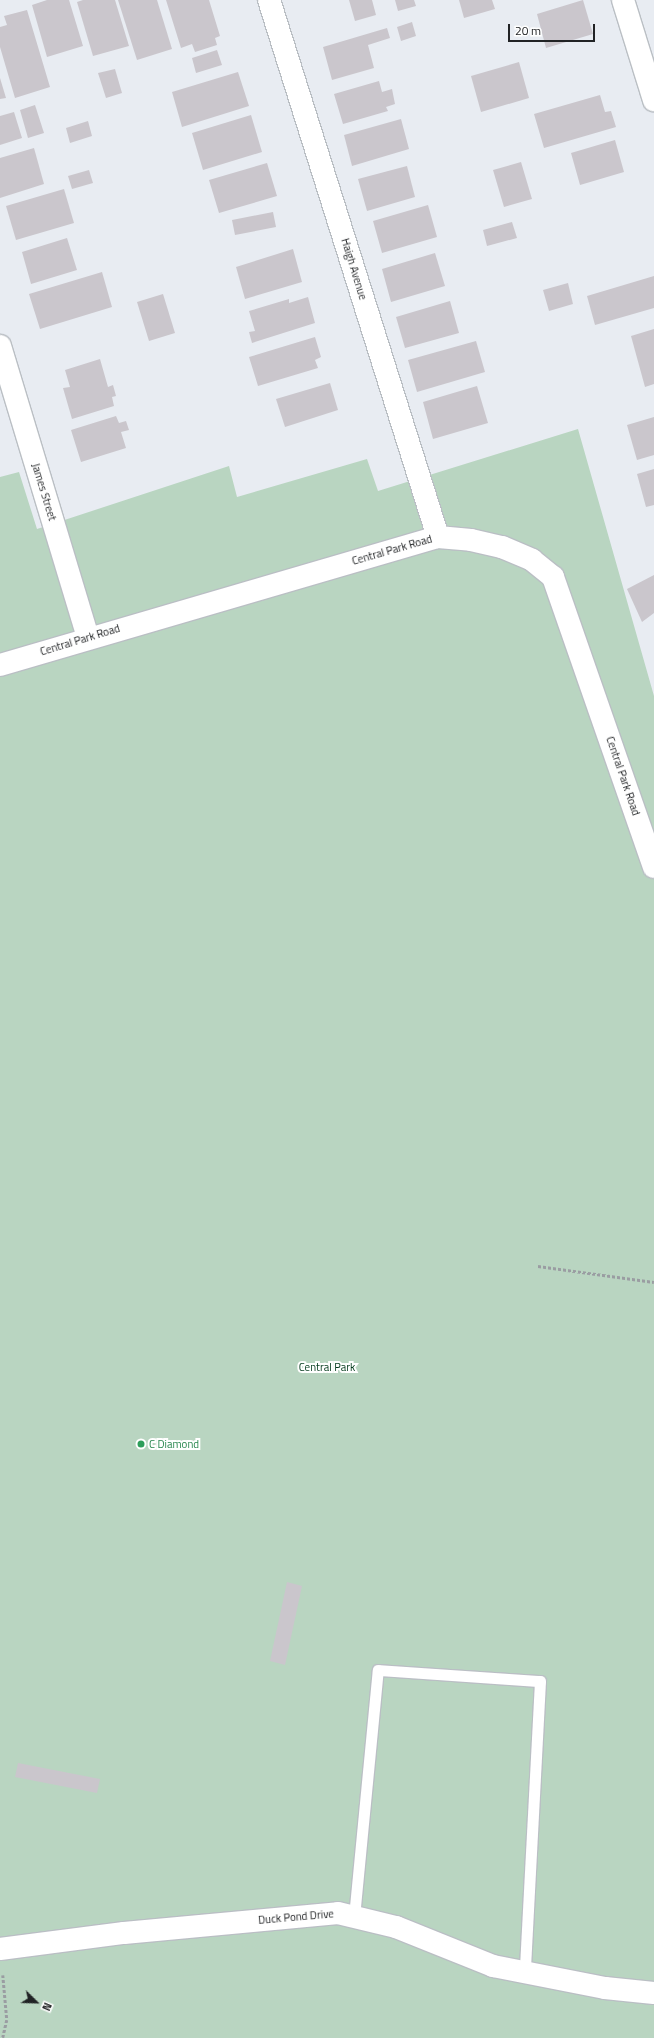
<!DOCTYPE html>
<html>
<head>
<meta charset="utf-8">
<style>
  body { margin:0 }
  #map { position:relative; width:654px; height:2038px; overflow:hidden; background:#e8ecf2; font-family:"Titillium Web",sans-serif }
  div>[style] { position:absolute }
  .green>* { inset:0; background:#b9d5c1 }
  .building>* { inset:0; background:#cac6cc }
  .path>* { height:2.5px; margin-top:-1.25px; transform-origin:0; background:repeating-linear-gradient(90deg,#9a9da2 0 3px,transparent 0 5px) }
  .roads { filter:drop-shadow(1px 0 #babfc4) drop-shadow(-1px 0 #babfc4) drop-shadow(0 1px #babfc4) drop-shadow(0 -1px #babfc4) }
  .lane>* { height:11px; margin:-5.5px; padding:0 5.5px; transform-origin:5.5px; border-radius:5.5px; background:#fff }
  .street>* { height:22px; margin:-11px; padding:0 11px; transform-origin:11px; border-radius:11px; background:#fff }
  .dots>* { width:11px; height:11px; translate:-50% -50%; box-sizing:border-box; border:2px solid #fff; border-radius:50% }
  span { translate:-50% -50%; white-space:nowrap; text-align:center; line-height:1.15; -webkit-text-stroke:4px #fff; paint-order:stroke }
  .street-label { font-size:11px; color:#212325 }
  .park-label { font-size:11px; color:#00381a }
  .leisure-label { font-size:11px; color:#27864d }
  .left { translate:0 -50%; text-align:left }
  .north { position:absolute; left:16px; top:1982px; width:40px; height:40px; -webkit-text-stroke:3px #fff; paint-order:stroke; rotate:113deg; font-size:11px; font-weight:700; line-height:16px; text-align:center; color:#212325 }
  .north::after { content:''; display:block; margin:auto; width:14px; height:18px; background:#212325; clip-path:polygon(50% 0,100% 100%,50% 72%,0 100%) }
  .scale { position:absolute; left:508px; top:24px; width:87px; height:18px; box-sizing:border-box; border:2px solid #212325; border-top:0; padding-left:5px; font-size:12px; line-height:14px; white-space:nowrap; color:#212325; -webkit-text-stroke:3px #fff; paint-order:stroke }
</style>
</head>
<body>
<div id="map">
  <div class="green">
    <div style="clip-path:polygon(578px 429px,654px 696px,654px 2038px,0 2038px,0 477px,19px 472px,37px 529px,229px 466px,237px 497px,367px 459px,378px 491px)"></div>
  </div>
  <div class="building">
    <div style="clip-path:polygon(47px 0,69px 0,83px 46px,47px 57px,32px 5px)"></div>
    <div style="clip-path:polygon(83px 0,115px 0,129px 46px,93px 56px,77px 2px)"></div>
    <div style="clip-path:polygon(118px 0,157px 0,172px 49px,137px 60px)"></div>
    <div style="clip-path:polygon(166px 0,209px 0,220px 36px,215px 38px,217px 45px,195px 52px,192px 44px,181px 48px)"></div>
    <div style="clip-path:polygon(349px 0,372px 0,376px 15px,355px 21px)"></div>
    <div style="clip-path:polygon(395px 0,414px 0,416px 6px,398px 11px)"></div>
    <div style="clip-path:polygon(459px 0,492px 0,495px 9px,464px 18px)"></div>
    <div style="clip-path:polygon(583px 0,593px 34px,546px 48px,537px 14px)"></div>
    <div style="clip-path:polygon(27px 10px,50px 87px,15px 98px,0 47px,0 27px,7px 25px,4px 16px)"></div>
    <div style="clip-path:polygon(412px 22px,416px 36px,401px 41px,397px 27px)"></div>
    <div style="clip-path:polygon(387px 28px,390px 38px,368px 45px,374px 68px,332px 80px,323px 47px)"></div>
    <div style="clip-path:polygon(217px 50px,222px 65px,196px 73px,192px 58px)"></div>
    <div style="clip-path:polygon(519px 62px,529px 98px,481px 112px,471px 76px)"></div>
    <div style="clip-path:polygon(115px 69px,122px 93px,106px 98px,98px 73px)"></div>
    <div style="clip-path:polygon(238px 72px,249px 106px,182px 127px,172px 92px)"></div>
    <div style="clip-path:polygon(0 78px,6px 98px,0 99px)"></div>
    <div style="clip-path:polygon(379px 81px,382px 92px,392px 89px,395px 104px,386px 107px,388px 111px,343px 124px,334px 94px)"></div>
    <div style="clip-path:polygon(600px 95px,605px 112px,611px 111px,616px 127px,544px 148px,534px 114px)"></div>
    <div style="clip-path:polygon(35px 105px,44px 133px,28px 138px,20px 110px)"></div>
    <div style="clip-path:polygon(14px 112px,22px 138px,0 145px,0 116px)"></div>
    <div style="clip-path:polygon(251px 115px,262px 152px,203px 170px,192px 133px)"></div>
    <div style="clip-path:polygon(401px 119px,409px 149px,352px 166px,344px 135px)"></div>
    <div style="clip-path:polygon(88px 121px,92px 136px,70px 143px,66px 128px)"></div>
    <div style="clip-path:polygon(615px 140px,624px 172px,580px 185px,571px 153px)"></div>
    <div style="clip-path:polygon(34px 148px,44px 184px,0 198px,0 158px)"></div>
    <div style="clip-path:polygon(521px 162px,532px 199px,504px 207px,493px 170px)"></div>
    <div style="clip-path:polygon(267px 163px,277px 196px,219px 213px,209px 180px)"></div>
    <div style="clip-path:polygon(407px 166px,415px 197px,367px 211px,358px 179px)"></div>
    <div style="clip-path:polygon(89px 170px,93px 183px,72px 189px,68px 176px)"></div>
    <div style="clip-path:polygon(64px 189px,74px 223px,16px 240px,6px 206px)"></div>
    <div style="clip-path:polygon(428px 205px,437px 237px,382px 253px,373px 221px)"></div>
    <div style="clip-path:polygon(273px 212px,276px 227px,235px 235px,232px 220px)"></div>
    <div style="clip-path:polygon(512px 222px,517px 238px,487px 246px,483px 230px)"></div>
    <div style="clip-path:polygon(67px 238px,77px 270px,31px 284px,22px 252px)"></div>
    <div style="clip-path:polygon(293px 249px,302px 282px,245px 299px,236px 267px)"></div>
    <div style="clip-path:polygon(435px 253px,445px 286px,391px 302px,382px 269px)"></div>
    <div style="clip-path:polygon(102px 272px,112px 307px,40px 329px,29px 294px)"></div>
    <div style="clip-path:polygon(654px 276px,654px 308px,595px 325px,587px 296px)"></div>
    <div style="clip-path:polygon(568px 283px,573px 304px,549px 311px,543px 290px)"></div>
    <div style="clip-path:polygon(163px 294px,175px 333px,149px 341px,137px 302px)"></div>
    <div style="clip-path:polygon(308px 297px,315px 323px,252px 343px,249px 332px,255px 331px,249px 311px,289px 299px,289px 303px)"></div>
    <div style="clip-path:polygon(450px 301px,459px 333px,405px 348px,396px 317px)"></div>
    <div style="clip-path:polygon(654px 329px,654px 384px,645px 387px,631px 336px)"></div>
    <div style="clip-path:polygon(315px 337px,321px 357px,315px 360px,318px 368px,258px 386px,249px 357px)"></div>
    <div style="clip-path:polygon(476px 341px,485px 372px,417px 392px,408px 360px)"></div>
    <div style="clip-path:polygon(100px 359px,108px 387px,113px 385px,116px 396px,112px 397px,114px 406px,72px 419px,63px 388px,70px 387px,65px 370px)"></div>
    <div style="clip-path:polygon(330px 383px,338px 410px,285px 427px,276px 399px)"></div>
    <div style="clip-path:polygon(477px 386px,488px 423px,433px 439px,423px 402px)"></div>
    <div style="clip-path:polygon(116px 416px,119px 423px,126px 421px,129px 430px,121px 432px,126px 448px,81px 462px,71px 430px)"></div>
    <div style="clip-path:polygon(654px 417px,654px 455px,637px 460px,627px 425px)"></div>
    <div style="clip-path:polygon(654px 469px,654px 505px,646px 507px,637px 474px)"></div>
    <div style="clip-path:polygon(654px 575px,654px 613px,642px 622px,627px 589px)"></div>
    <div style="clip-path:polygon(287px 1582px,302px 1586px,285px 1665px,270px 1661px)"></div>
    <div style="clip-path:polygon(18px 1763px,100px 1779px,97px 1793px,15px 1777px)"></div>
  </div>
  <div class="path">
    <div style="left:538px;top:1266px;width:117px;rotate:7.9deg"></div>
    <div style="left:3px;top:1975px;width:45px;rotate:84.9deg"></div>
    <div style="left:7px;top:2020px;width:18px;rotate:103deg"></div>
  </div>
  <div class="roads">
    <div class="lane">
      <div style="left:354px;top:1917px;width:248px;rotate:-84.5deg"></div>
      <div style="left:378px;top:1670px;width:162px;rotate:3.9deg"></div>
      <div style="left:540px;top:1681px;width:291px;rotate:93deg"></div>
    </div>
    <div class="street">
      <div style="left:269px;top:0;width:563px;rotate:72.53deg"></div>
      <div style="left:623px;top:0;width:105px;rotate:72.8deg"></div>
      <div style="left:0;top:346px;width:304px;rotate:73.2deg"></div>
      <div style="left:0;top:665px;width:456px;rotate:-16.3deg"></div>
      <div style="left:438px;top:537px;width:33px;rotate:5deg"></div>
      <div style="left:471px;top:540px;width:32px;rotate:13deg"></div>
      <div style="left:502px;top:547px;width:33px;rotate:23deg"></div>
      <div style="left:532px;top:560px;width:27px;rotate:39deg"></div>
      <div style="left:553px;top:577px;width:307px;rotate:70.8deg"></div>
      <div style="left:0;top:1949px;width:125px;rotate:-7.4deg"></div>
      <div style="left:124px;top:1933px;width:215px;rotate:-5.3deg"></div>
      <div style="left:338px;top:1913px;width:60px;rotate:13.6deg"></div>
      <div style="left:396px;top:1927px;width:105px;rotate:21.9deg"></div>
      <div style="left:493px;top:1966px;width:114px;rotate:11.1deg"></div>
      <div style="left:605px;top:1988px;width:49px;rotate:5.8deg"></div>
    </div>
  </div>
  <div class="dots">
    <div style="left:141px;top:1444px;background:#2e9e5b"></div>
  </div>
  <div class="street-label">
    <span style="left:354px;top:269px;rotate:73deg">Haigh Avenue</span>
    <span style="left:44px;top:492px;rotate:73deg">James Street</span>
    <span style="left:392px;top:550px;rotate:-16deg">Central Park Road</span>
    <span style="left:80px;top:640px;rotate:-17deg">Central Park Road</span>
    <span style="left:623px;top:776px;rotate:71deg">Central Park Road</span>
    <span style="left:296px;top:1917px;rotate:-5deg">Duck Pond Drive</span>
  </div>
  <div class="park-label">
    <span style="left:327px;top:1367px">Central Park</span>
  </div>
  <div class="leisure-label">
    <span class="left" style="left:149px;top:1444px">C Diamond</span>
  </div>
  <div class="north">N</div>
  <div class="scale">20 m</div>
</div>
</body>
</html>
